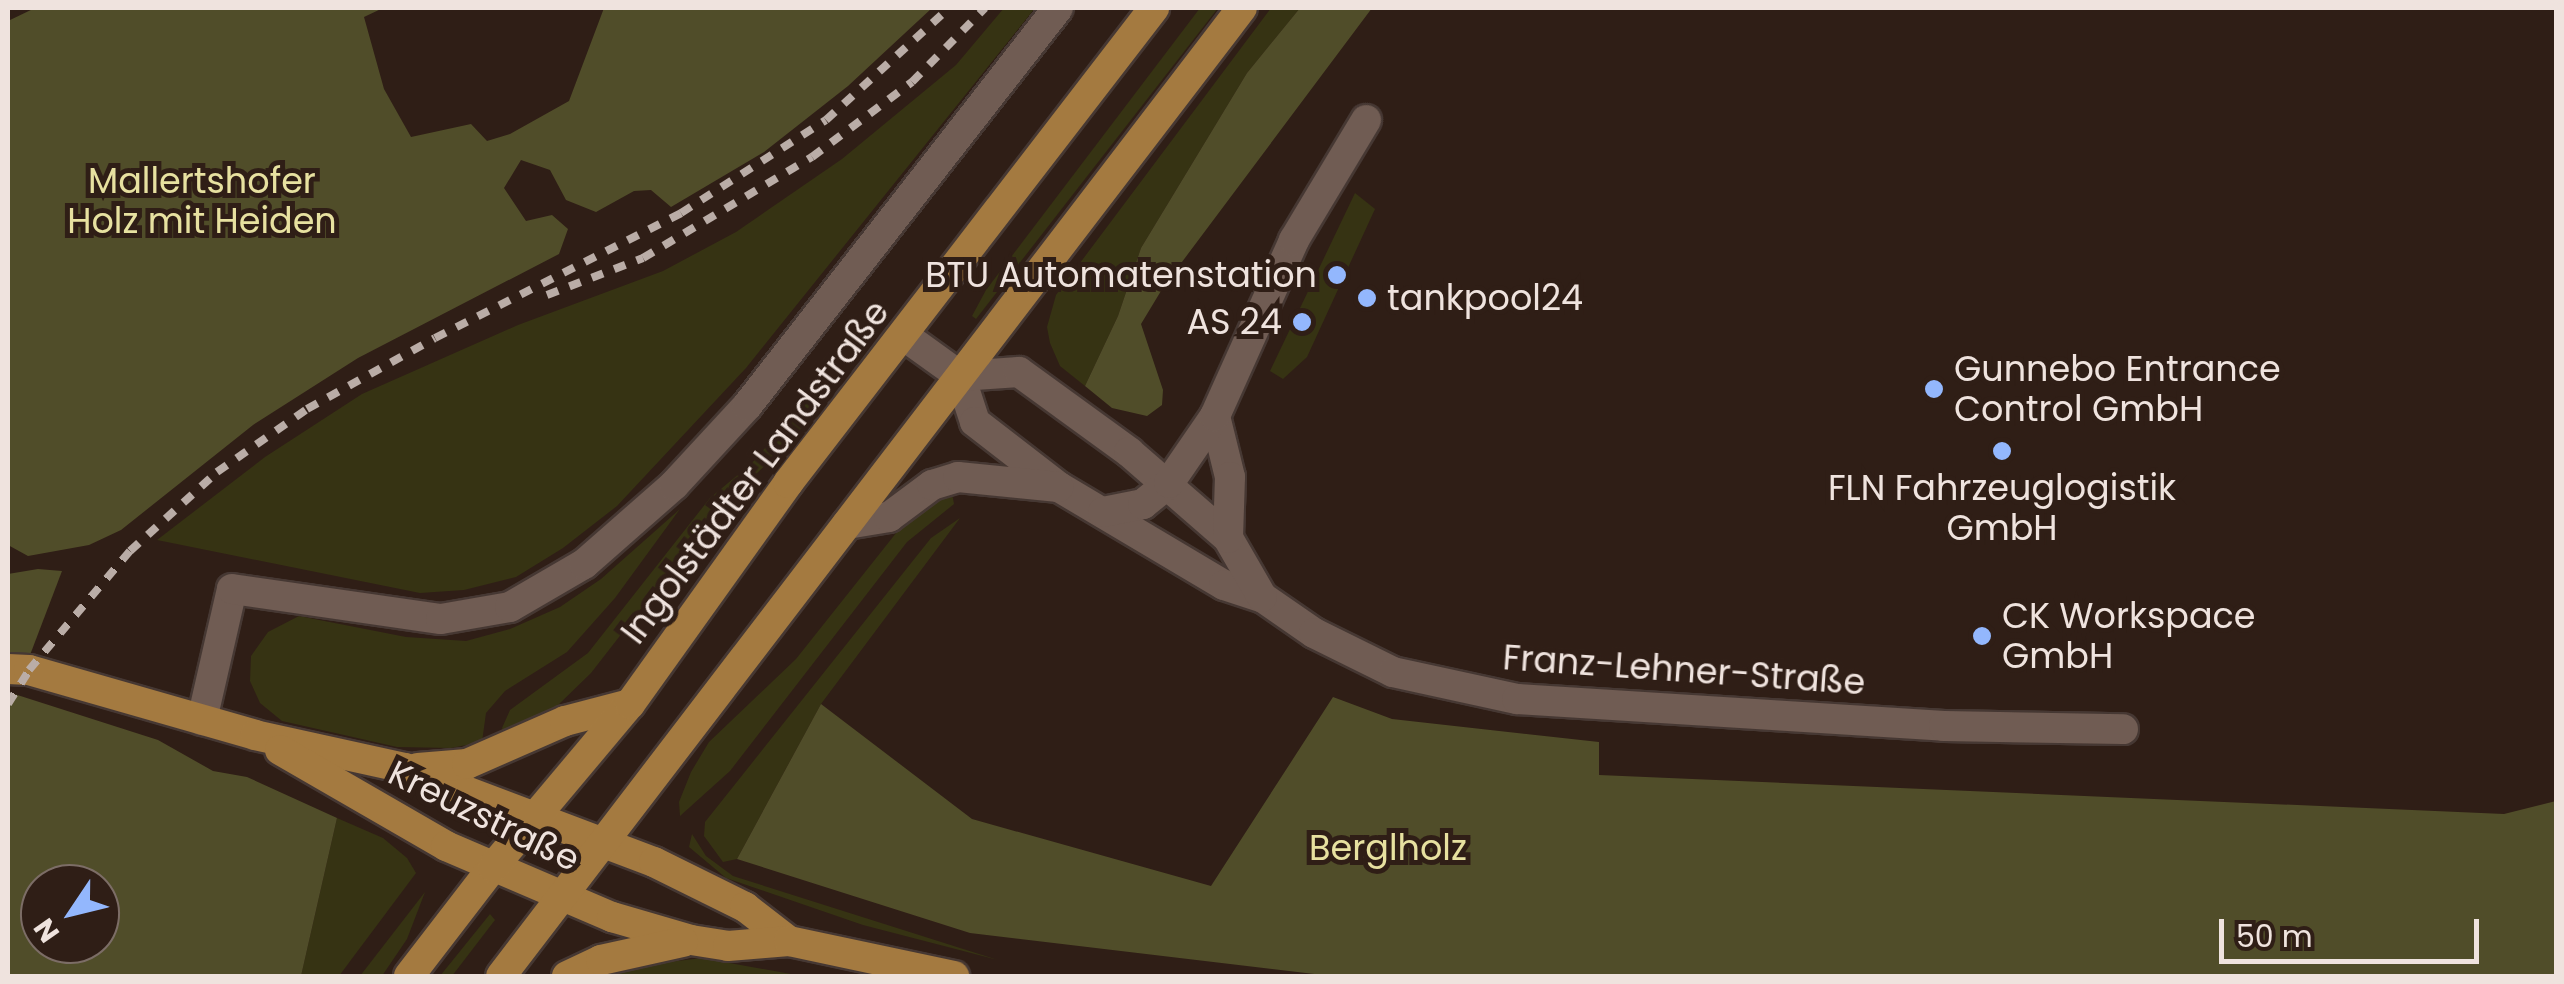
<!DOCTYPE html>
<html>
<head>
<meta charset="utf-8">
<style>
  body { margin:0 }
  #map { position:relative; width:2564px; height:984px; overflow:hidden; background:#2f1e16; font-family:Poppins,sans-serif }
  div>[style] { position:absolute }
  .green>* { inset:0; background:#363313 }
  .forest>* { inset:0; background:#504d29 }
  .roads { filter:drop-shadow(2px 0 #463833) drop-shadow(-2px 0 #463833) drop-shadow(0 2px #463833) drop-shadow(0 -2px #463833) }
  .minor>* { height:30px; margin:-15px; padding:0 15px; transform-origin:15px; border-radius:15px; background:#705c53 }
  .major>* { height:30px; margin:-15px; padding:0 15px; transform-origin:15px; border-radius:15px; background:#a47a40 }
  .rail>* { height:8px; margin-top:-4px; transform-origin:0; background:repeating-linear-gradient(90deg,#baada7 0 12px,transparent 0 24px) }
  .dots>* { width:28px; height:28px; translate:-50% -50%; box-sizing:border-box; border:5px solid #2f1e16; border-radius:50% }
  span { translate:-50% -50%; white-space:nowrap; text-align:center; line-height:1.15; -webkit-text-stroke:10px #2f1e16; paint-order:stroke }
  .park-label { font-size:35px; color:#e7e1a0 }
  .poi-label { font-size:35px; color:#efe3de }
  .right { translate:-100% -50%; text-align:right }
  .left { translate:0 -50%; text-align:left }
  .street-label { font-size:35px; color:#efe3de }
  .frame { position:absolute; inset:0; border:10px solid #efe3de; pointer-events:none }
  .north { position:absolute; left:20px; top:864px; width:100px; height:100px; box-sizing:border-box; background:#2f1e16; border:2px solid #7c6d66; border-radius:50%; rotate:235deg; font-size:28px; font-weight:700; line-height:40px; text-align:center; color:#efe3de }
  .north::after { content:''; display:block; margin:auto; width:35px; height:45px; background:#93b7fd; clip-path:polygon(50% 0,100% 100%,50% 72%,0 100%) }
  .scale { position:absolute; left:2219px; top:919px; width:260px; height:45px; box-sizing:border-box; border:5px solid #efe3de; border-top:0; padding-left:12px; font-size:30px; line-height:35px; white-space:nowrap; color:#efe3de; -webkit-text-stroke:8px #2f1e16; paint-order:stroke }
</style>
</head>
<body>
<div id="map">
  <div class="green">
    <div style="clip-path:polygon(1004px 8px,1035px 8px,746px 368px,617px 506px,563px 548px,516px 577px,464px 590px,420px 593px,157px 540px,265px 457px,362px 394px,518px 325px,663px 271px,736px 232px,842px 159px,956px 65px)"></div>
    <div style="clip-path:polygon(1200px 8px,1218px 8px,976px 319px,972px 316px,986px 290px)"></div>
    <div style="clip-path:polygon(1271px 8px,1300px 8px,1247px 73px,1141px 248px,1118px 316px,1085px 386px,1060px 366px,1050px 343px,1047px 327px,1056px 295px)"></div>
    <div style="clip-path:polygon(1355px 193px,1375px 209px,1307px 357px,1283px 379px,1270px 371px)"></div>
    <div style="clip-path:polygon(824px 380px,835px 388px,791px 441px,717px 511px,591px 673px,554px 709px,504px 739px,502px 728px,510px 710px,588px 653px,710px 498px,752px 463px)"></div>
    <div style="clip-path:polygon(952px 493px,954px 504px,907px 542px,730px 771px,680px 816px,679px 802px,691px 772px,709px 742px,796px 659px,908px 518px)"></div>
    <div style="clip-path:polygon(680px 509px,615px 598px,567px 652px,505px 691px,486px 713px,482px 742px,451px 748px,397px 747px,282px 721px,260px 703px,250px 681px,251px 656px,268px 632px,299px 616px,406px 637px,466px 641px,510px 629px,560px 607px,601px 579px)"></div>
    <div style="clip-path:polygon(960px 518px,821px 704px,737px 859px,723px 862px,704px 836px,705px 822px,931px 538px)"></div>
    <div style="clip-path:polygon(337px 818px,383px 838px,407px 858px,416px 873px,339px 976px,301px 976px)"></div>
    <div style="clip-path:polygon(692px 834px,706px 856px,733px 876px,998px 960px,863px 925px,726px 878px,689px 847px)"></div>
    <div style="clip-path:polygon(425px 892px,407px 939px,382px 976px,360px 976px)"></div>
    <div style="clip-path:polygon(490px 914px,495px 920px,452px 976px,440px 976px)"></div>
    <div style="clip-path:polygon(702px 958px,802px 976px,621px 976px,619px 968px)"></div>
  </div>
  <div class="forest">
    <div style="clip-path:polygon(35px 8px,383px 8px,364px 17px,384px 89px,411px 137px,471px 124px,487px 141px,510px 134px,569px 101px,604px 8px,932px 8px,848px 86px,764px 152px,671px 207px,651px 190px,634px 191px,596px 212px,566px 200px,550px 170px,521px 160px,504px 188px,526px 221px,552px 215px,568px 229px,559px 254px,358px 358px,253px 425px,121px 530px,89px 545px,28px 556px,8px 545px,8px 21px)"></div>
    <div style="clip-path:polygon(1300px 8px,1372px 8px,1164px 286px,1141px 324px,1163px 390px,1162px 405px,1147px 416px,1112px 408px,1085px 386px,1118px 316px,1141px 248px,1247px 73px)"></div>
    <div style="clip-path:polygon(38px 569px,62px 571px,30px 655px,8px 654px,8px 574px)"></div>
    <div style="clip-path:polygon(evenodd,8px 692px,158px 740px,213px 771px,247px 777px,337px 818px,301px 976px,8px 976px,8px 692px,100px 884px,100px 944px,40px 944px,40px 884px,100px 884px)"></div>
    <div style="clip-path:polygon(1333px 697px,1392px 719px,1599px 742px,1599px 775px,2504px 814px,2556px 801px,2556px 976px,1331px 976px,970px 933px,737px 859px,821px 704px,972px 819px,1211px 886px)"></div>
  </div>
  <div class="roads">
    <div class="minor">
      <div style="left:903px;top:335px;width:70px;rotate:35.7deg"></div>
      <div style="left:960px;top:376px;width:48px;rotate:71.9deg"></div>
      <div style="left:975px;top:422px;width:106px;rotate:37.7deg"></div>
      <div style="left:1059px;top:487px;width:192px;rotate:30.7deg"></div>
      <div style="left:1224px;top:585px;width:40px;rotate:18deg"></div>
      <div style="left:1262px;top:597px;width:63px;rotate:34.7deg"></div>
      <div style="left:1314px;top:633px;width:88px;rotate:26.3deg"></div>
      <div style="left:1393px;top:672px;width:127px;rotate:12.3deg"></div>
      <div style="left:1517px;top:699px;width:428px;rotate:3.6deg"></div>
      <div style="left:1944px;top:726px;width:179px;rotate:1deg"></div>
      <div style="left:960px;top:376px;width:59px;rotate:-3.9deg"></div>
      <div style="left:1019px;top:372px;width:136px;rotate:36deg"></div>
      <div style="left:1129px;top:452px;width:131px;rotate:41deg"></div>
      <div style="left:1228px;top:538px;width:68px;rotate:60deg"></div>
      <div style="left:1215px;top:416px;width:63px;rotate:76.2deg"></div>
      <div style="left:1230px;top:477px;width:61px;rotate:91.9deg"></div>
      <div style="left:1103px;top:512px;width:41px;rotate:-11.3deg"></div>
      <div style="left:1143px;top:504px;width:33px;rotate:-39deg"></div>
      <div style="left:1169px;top:483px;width:81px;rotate:-55.5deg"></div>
      <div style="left:1215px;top:416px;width:193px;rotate:-65.8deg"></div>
      <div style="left:1294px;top:240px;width:140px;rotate:-59deg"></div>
      <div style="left:847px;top:524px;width:43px;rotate:-9.5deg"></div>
      <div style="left:889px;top:517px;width:54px;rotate:-36.7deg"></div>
      <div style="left:932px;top:485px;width:27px;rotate:-17deg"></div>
      <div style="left:958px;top:477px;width:101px;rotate:5.7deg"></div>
      <div style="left:202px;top:720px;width:134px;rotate:-77.1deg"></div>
      <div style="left:232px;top:589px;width:211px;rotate:8.2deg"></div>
      <div style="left:441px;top:619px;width:70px;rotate:-9.9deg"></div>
      <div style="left:510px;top:607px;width:86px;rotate:-30.2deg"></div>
      <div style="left:584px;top:564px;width:120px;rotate:-41.3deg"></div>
      <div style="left:674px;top:485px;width:108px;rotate:-47.3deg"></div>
      <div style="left:747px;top:406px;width:505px;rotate:-52deg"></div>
    </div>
    <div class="major">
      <div style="left:8px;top:669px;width:21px;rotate:3deg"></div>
      <div style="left:29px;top:670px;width:235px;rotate:16deg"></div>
      <div style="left:255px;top:735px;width:154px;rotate:12.4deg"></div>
      <div style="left:405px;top:768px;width:266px;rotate:20.7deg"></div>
      <div style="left:654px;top:862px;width:102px;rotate:26.3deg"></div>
      <div style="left:745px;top:907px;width:56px;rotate:37.7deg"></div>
      <div style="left:280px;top:750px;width:192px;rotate:30deg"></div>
      <div style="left:446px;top:846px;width:181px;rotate:23.2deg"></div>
      <div style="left:612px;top:917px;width:82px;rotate:16.2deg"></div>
      <div style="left:691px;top:940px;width:37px;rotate:9deg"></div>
      <div style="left:728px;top:946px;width:61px;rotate:-4.7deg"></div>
      <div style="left:789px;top:941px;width:169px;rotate:12deg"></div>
      <div style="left:418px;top:768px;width:49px;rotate:-4.7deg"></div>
      <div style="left:467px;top:764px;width:107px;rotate:-23.7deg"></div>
      <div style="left:565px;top:721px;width:67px;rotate:-14.7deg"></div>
      <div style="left:409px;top:976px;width:138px;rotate:-52.4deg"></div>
      <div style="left:493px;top:867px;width:213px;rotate:-50deg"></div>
      <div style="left:630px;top:704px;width:272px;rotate:-54.4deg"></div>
      <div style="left:788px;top:483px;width:600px;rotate:-52.38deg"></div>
      <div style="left:501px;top:976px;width:1219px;rotate:-52.57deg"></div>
      <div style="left:567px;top:976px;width:38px;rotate:-25deg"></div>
      <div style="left:601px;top:960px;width:84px;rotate:-12.4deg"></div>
    </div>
  </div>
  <div class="rail">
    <div style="left:547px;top:295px;width:103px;rotate:-21.1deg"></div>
    <div style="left:643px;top:258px;width:197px;rotate:-30.9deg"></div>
    <div style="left:812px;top:157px;width:125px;rotate:-36.9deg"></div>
    <div style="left:912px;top:82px;width:104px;rotate:-45.4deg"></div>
    <div style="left:8px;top:704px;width:40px;rotate:-58deg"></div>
    <div style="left:29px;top:670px;width:156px;rotate:-49.7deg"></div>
    <div style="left:130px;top:551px;width:118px;rotate:-42.2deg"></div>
    <div style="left:217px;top:472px;width:110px;rotate:-35deg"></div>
    <div style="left:307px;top:409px;width:146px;rotate:-29deg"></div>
    <div style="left:435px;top:338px;width:276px;rotate:-26.9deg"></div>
    <div style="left:681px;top:213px;width:172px;rotate:-32.7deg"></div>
    <div style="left:826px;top:120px;width:166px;rotate:-42.3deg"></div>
  </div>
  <div class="dots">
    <div style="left:1337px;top:275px;background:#93b7fd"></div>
    <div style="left:1367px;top:298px;background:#93b7fd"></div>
    <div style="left:1302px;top:322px;background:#93b7fd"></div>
    <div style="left:1934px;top:389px;background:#93b7fd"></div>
    <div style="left:2002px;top:451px;background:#93b7fd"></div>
    <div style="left:1982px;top:636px;background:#93b7fd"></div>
  </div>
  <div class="park-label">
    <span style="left:202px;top:201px">Mallertshofer<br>Holz mit Heiden</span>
    <span style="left:1388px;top:848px">Berglholz</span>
  </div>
  <div class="poi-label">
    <span class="right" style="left:1317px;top:275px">BTU Automatenstation</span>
    <span class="left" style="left:1387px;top:298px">tankpool24</span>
    <span class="right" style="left:1282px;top:322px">AS 24</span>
    <span class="left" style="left:1954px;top:389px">Gunnebo Entrance<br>Control GmbH</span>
    <span style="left:2002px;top:508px">FLN Fahrzeuglogistik<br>GmbH</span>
    <span class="left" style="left:2002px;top:636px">CK Workspace<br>GmbH</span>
  </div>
  <div class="street-label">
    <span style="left:755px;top:472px;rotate:-53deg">Ingolstädter Landstraße</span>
    <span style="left:1684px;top:670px;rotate:4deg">Franz-Lehner-Straße</span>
    <span style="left:484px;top:816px;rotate:26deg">Kreuzstraße</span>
  </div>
  <div class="frame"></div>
  <div class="north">N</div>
  <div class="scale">50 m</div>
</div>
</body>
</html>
